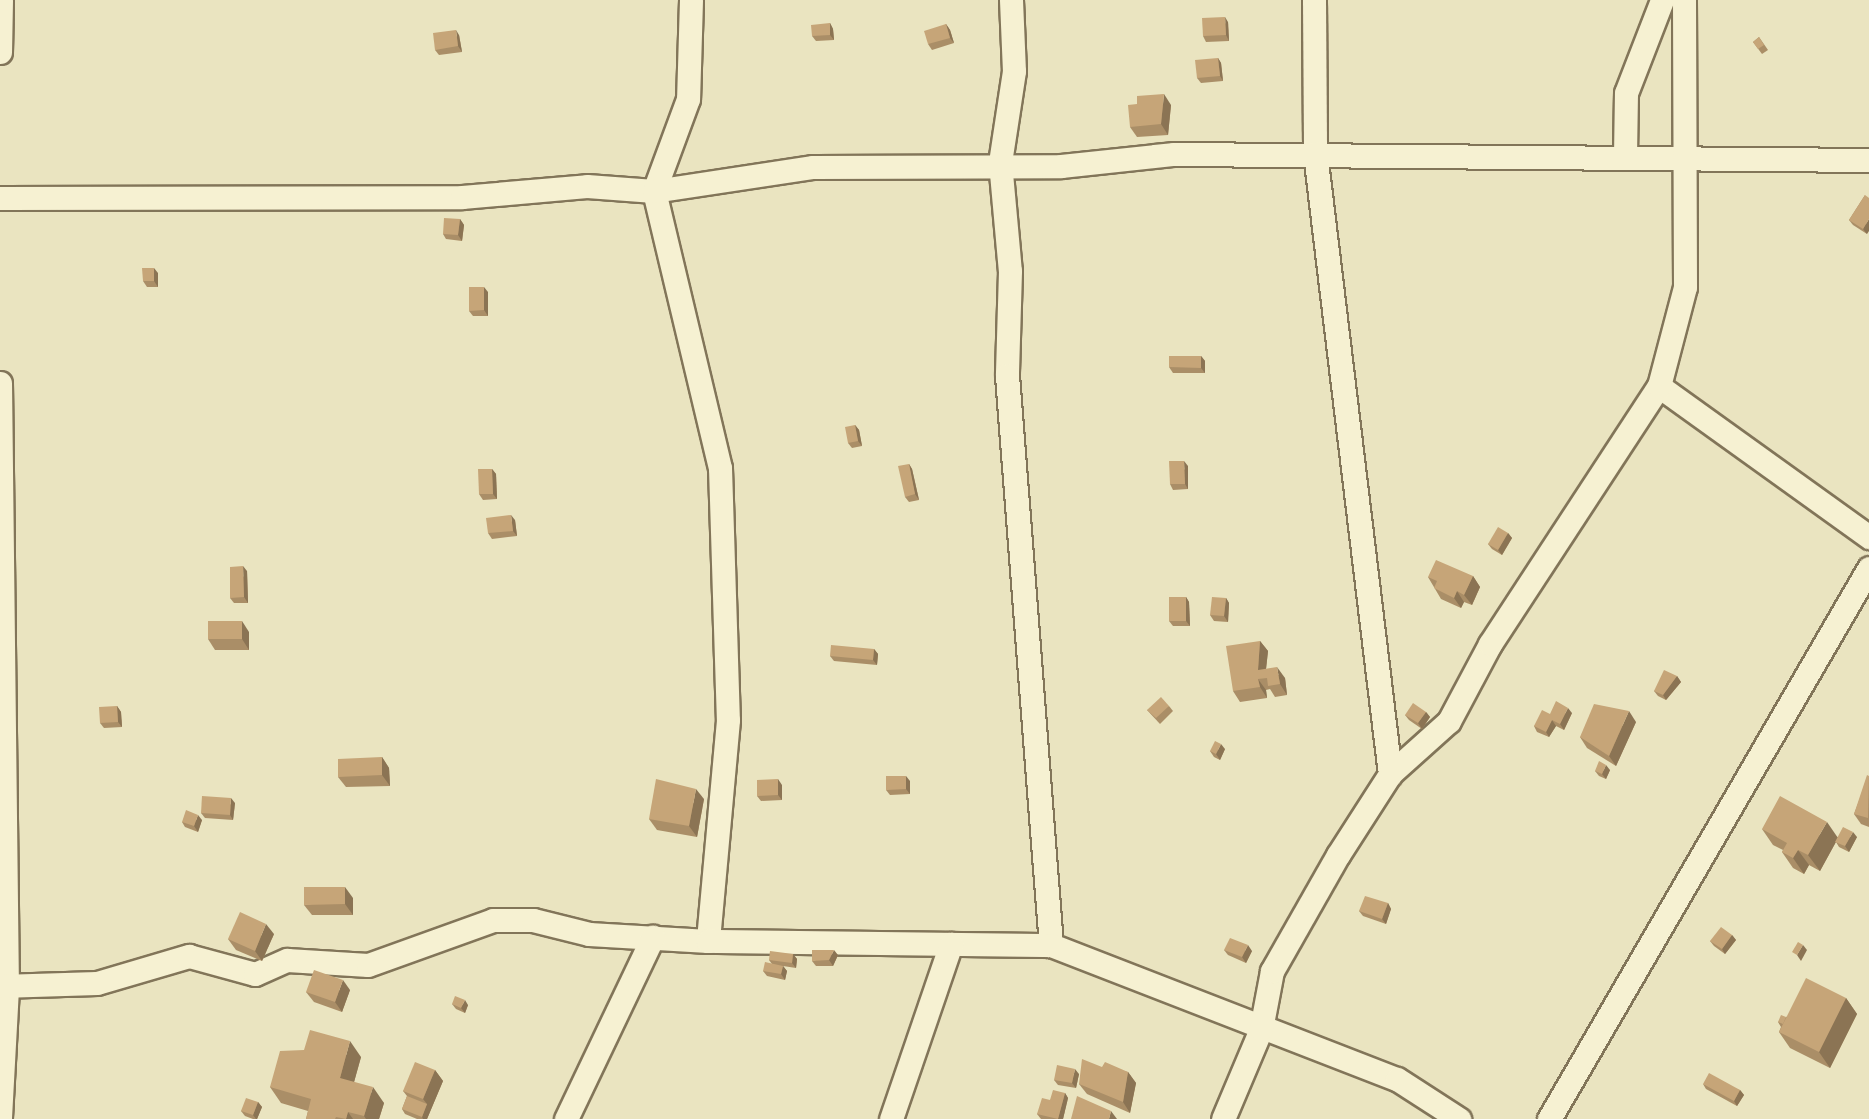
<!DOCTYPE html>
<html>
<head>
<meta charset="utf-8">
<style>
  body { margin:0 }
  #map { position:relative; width:1869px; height:1119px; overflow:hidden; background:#eae4c0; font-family:Spectral,serif }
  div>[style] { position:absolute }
  .roads { filter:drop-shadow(2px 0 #827559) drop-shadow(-2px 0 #827559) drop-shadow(0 2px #827559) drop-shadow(0 -2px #827559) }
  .minor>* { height:23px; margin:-11.5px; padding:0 11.5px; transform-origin:11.5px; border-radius:11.5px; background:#f6f1d2 }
  .wall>* { inset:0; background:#aa8e67 }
  .shaded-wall>* { inset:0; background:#8b7454 }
  .building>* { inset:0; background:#c6a578 }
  span { translate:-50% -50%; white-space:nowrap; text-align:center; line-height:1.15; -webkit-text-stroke:6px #f2eecf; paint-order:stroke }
</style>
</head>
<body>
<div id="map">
  <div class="roads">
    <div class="minor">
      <div style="left:691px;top:0;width:99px;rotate:91.7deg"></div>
      <div style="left:688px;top:99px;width:98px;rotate:110.3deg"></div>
      <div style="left:654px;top:191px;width:285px;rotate:76.6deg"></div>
      <div style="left:720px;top:468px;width:252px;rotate:88.2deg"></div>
      <div style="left:728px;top:720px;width:222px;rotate:95.2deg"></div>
      <div style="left:1011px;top:0;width:71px;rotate:87.6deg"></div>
      <div style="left:1014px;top:71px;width:92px;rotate:98.7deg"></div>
      <div style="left:1000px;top:162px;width:109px;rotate:84.8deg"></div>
      <div style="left:1010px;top:271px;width:104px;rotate:91.7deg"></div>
      <div style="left:1007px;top:375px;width:572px;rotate:85.59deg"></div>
      <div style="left:1314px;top:0;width:153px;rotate:89.6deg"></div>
      <div style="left:1315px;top:153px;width:626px;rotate:83.11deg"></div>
      <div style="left:0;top:52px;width:52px;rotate:-88.9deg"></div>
      <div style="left:1625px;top:156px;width:63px;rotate:-89.1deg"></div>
      <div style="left:1626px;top:93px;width:100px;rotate:-68.8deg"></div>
      <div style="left:0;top:198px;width:462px;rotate:-0.1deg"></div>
      <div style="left:462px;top:197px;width:125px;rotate:-5deg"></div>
      <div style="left:587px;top:186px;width:67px;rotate:4.3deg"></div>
      <div style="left:654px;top:191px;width:161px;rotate:-8.6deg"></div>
      <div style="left:813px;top:167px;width:248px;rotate:-0.2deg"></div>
      <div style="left:1061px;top:166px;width:114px;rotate:-6.1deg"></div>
      <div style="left:1174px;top:154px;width:695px;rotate:0.49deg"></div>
      <div style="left:0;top:383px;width:605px;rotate:89.34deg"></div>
      <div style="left:7px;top:988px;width:131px;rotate:93.1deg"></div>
      <div style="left:1659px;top:386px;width:259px;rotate:35.7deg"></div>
      <div style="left:0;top:986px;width:97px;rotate:-1.8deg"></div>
      <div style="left:97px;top:983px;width:96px;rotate:-16.4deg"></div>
      <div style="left:189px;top:956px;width:68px;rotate:15.3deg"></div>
      <div style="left:255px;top:974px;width:35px;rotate:-24deg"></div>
      <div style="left:287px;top:960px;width:81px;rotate:3.5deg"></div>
      <div style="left:368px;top:965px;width:133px;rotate:-19.8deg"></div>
      <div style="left:493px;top:920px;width:40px"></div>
      <div style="left:533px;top:920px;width:58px;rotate:14deg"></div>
      <div style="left:589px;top:934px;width:119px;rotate:3.4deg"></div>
      <div style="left:708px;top:941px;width:343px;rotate:0.7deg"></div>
      <div style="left:1051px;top:945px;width:371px;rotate:21.2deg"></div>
      <div style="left:1397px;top:1079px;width:74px;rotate:32.8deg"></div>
      <div style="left:566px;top:1119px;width:202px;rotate:-64.5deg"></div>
      <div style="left:891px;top:1119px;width:185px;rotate:-71.1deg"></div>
      <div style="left:1223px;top:1119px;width:98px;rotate:-67.1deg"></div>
      <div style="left:1261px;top:1029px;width:59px;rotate:-79.3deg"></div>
      <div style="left:1272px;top:971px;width:133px;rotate:-60.4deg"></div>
      <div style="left:1338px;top:855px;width:96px;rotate:-57.3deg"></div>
      <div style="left:1390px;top:774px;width:79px;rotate:-41.9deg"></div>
      <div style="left:1449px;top:721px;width:87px;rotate:-62deg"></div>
      <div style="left:1490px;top:644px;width:308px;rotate:-56.8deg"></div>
      <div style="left:1659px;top:386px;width:102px;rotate:-75.3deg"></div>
      <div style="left:1685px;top:287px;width:287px;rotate:-90.2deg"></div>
      <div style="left:1549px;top:1119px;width:637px;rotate:-59.85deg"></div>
    </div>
  </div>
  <div class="wall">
    <div style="clip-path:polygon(1228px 22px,1229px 41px,1206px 42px,1203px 36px)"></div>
    <div style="clip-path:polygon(830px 23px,833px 29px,834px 40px,816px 41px,812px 36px)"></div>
    <div style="clip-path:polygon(946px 24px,950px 30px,954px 43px,932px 50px,928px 44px)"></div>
    <div style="clip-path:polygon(459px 35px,462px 52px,439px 55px,435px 50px)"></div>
    <div style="clip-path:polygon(1759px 37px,1768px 50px,1762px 54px,1753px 42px)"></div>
    <div style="clip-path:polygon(1218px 58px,1221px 63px,1223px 81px,1201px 83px,1197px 78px)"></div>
    <div style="clip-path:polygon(1137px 104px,1171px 105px,1168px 135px,1137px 137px,1130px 127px)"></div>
    <div style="clip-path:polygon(1865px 195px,1867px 234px,1853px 225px,1849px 220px)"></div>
    <div style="clip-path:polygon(460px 219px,464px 225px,462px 241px,446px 239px,443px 234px)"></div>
    <div style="clip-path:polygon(158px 273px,158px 287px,147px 287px,143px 281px)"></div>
    <div style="clip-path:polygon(488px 292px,488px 316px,473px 316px,469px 311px)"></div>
    <div style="clip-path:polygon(1201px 356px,1205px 361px,1205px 373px,1173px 373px,1169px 367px)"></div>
    <div style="clip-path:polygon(855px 425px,859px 430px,862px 446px,852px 448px,848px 443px)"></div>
    <div style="clip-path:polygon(909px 464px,912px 469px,919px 500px,909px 502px,905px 497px)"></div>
    <div style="clip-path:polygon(1188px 466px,1188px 489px,1173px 490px,1170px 484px)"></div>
    <div style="clip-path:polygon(492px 469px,496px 474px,497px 499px,483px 500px,479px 494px)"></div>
    <div style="clip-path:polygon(515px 520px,517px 536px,492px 539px,488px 533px)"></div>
    <div style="clip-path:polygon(1508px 533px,1512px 538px,1502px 555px,1492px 549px,1488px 544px)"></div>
    <div style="clip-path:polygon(247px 571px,248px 603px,234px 603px,230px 598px)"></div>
    <div style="clip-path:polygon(1473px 576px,1480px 587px,1472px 605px,1464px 602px,1461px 608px,1441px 599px,1428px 577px)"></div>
    <div style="clip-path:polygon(1186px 597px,1189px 602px,1190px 626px,1173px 626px,1169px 621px)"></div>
    <div style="clip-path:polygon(1226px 598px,1229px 603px,1228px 622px,1214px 621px,1210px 615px)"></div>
    <div style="clip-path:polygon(249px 632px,249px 650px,215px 650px,208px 639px)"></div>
    <div style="clip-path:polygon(1260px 641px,1268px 651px,1266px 669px,1285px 678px,1287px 695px,1275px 697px,1270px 689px,1266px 690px,1267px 698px,1240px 702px,1233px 691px)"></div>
    <div style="clip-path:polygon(874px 649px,878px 654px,877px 665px,834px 661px,830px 656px)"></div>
    <div style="clip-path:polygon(1677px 676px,1681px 682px,1666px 700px,1658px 696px,1654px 691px)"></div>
    <div style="clip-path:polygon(117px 706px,121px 712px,122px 727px,104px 728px,100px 723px)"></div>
    <div style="clip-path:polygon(1169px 706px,1173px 711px,1160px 724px,1147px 710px)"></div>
    <div style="clip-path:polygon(1426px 712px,1430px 717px,1422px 729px,1409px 720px,1405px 715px)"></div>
    <div style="clip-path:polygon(1572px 713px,1564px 730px,1556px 726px,1549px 737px,1537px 732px,1534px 726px,1550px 714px)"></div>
    <div style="clip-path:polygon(1636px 722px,1616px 766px,1587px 748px,1580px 737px)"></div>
    <div style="clip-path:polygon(1225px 749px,1220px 760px,1214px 757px,1210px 751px)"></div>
    <div style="clip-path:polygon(382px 757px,389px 768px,390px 786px,346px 787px,338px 777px)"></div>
    <div style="clip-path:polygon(1610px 770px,1606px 779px,1599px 776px,1595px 771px)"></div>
    <div style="clip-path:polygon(1869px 776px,1869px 827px,1861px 824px,1854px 814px)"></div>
    <div style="clip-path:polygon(910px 781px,910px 794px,890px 795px,886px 790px)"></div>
    <div style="clip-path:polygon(782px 785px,782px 800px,761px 801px,757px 796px)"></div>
    <div style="clip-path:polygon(704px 799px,697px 837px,657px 830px,649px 819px)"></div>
    <div style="clip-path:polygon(235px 803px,233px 820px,205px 818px,201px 813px)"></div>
    <div style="clip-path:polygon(202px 820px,198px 832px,185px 827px,182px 822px)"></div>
    <div style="clip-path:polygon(1762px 829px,1838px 837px,1857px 837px,1849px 852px,1839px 847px,1836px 842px,1820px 871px,1809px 865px,1804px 874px,1793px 868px,1782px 852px,1783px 850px,1773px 845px)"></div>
    <div style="clip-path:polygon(353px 898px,353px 915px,312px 915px,304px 905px)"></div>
    <div style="clip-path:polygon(1388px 903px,1391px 909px,1386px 924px,1363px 916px,1359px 911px)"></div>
    <div style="clip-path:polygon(274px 934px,262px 961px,236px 950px,228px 939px)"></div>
    <div style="clip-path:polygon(1732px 935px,1736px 940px,1725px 954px,1714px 946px,1710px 941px)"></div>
    <div style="clip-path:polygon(1224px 950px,1252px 951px,1246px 963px,1228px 955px)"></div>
    <div style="clip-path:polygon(793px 954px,797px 959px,796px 968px,783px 966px,787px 971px,785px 980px,767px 976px,763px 971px,772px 964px,769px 960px)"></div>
    <div style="clip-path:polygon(838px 955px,833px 966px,816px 966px,812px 961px)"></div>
    <div style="clip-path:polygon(350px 990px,342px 1012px,314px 1002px,306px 992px)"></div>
    <div style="clip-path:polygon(1846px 998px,1857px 1014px,1830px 1068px,1790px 1048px,1779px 1032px,1781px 1027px,1778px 1022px,1786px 1017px)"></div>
    <div style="clip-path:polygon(452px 1004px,468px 1005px,465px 1013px,456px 1009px)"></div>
    <div style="clip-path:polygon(304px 1050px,361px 1057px,354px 1082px,384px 1103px,379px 1119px,306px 1119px,308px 1111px,281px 1103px,270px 1087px)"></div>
    <div style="clip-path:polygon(1102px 1067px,1128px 1072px,1136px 1083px,1130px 1113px,1087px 1094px,1079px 1084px)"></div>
    <div style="clip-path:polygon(435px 1070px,443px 1081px,427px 1119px,417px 1119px,405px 1114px,402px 1109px,407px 1096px,403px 1091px)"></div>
    <div style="clip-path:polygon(1079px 1074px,1076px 1088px,1058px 1085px,1054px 1080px)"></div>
    <div style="clip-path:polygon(1703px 1084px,1740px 1090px,1744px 1095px,1737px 1106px,1706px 1089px)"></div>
    <div style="clip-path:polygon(1065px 1093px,1068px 1098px,1063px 1119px,1041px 1119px,1037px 1114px,1050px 1100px)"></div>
    <div style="clip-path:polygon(258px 1102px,262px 1107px,257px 1119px,253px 1119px,245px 1116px,241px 1111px)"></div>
  </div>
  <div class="shaded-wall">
    <div style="clip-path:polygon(1225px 17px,1228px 22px,1229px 41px,1226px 35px)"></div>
    <div style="clip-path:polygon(830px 23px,833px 29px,834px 40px,830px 35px)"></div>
    <div style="clip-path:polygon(946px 24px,950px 30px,954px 43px,950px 38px)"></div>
    <div style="clip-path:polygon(456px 30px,459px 35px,462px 52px,458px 46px)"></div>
    <div style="clip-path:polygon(1218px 58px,1221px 63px,1223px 81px,1220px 76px)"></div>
    <div style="clip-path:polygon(1164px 94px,1171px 105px,1168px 135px,1161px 124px)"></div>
    <div style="clip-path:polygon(460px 219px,464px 225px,462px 241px,458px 235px)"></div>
    <div style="clip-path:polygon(1869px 219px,1869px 231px,1867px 234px,1863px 229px)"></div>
    <div style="clip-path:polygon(154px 268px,158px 273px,158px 287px,154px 281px)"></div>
    <div style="clip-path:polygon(484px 287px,488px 292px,488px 316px,484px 310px)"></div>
    <div style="clip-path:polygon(1201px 356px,1205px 361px,1205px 373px,1201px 368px)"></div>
    <div style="clip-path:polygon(855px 425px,859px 430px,862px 446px,858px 441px)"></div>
    <div style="clip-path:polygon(1184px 461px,1188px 466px,1188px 489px,1185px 484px)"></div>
    <div style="clip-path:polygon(909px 464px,912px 469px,919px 500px,915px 494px)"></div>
    <div style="clip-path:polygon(492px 469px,496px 474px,497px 499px,493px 494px)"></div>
    <div style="clip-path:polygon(511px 515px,515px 520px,517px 536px,513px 531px)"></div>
    <div style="clip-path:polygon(1508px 533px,1512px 538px,1502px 555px,1498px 550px)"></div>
    <div style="clip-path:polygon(243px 566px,247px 571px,248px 603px,244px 597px)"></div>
    <div style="clip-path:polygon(1473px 576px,1480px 587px,1472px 605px,1464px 595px)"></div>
    <div style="clip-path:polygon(1457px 591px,1464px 602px,1461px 608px,1454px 598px)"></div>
    <div style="clip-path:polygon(1186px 597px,1189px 602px,1190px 626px,1186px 621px)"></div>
    <div style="clip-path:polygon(1226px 598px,1229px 603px,1228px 622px,1224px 616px)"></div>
    <div style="clip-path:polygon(242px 621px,249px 632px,249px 650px,242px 639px)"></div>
    <div style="clip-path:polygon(1260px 641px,1268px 651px,1265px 678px,1258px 670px)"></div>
    <div style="clip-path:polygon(874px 649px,878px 654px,877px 665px,873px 660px)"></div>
    <div style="clip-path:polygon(1277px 667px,1285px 678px,1287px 695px,1280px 684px)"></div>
    <div style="clip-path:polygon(1677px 676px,1681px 682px,1666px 700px,1663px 695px)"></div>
    <div style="clip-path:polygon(1258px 679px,1266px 690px,1267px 698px,1260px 687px)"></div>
    <div style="clip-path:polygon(117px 706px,121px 712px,122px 727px,118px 722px)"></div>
    <div style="clip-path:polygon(1568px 708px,1572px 713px,1564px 730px,1560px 724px)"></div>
    <div style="clip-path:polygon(1629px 711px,1636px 722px,1616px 766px,1609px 756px)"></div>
    <div style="clip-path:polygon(1426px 712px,1430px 717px,1422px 729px,1418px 723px)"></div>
    <div style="clip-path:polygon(1552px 720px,1556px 726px,1549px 737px,1546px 732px)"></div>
    <div style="clip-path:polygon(1221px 744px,1225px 749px,1220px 760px,1216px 754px)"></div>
    <div style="clip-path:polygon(382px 757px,389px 768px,390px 786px,382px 775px)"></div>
    <div style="clip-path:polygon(1606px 765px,1610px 770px,1606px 779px,1602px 774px)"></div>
    <div style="clip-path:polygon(906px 776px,910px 781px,910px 794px,906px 789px)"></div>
    <div style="clip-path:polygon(778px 779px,782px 785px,782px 800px,778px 795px)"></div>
    <div style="clip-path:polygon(696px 789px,704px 799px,697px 837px,689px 826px)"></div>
    <div style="clip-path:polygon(231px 798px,235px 803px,233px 820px,230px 815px)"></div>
    <div style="clip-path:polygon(198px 815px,202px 820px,198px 832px,194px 826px)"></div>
    <div style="clip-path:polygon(1827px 822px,1838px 838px,1820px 871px,1808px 855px)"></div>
    <div style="clip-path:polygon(1853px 832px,1857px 837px,1849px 852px,1845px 846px)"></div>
    <div style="clip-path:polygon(1798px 850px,1809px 865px,1804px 874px,1793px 858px)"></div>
    <div style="clip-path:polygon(345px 887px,353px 898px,353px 915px,345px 904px)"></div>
    <div style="clip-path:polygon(1388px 903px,1391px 909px,1386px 924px,1382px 919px)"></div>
    <div style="clip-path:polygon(266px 924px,274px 934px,262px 961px,255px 951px)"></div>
    <div style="clip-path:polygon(1732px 935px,1736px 940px,1725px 954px,1722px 949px)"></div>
    <div style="clip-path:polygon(1248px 945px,1252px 951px,1246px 963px,1242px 957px)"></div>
    <div style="clip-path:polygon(1803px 945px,1807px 950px,1801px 961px,1797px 955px)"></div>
    <div style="clip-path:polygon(834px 950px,838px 955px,833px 966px,829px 960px)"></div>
    <div style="clip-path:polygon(793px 954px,797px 959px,796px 968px,792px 963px)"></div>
    <div style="clip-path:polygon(783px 966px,787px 971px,785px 980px,781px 974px)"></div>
    <div style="clip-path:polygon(343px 980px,350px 990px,342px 1012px,335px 1002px)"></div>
    <div style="clip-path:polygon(1846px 998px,1857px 1014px,1830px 1068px,1819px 1052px)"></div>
    <div style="clip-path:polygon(465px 1000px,468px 1005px,465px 1013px,461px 1008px)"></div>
    <div style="clip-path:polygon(350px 1041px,361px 1057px,351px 1093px,340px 1078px)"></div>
    <div style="clip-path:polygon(1075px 1069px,1079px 1074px,1076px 1088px,1072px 1083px)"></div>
    <div style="clip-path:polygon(435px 1070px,443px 1081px,427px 1119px,423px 1119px,422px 1117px,427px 1104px,423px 1099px)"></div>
    <div style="clip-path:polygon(1128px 1072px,1136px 1083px,1130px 1113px,1123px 1102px)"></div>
    <div style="clip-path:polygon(373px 1087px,384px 1103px,379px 1119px,366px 1119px,364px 1116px)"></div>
    <div style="clip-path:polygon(1740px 1090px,1744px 1095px,1737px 1106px,1734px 1101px)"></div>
    <div style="clip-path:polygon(1065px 1093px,1068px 1098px,1063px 1119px,1058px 1119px)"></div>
    <div style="clip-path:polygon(258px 1102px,262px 1107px,257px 1119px,256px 1119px,253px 1115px)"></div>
    <div style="clip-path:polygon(1111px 1111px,1117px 1119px,1109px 1119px)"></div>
    <div style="clip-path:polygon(348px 1112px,353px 1119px,346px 1119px)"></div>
  </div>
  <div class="building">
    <div style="clip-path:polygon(1225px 17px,1226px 35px,1203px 36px,1202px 18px)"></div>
    <div style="clip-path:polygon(830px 23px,830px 35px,812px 36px,811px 25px)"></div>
    <div style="clip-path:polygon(946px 24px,950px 38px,928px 44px,924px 31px)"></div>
    <div style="clip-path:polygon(456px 30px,458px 46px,435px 50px,433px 33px)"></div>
    <div style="clip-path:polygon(1759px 37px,1764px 45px,1758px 49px,1753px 42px)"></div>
    <div style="clip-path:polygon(1218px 58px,1220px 76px,1197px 78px,1195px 60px)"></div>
    <div style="clip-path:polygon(1164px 94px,1161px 124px,1130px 127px,1128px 105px,1137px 104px,1137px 96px)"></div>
    <div style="clip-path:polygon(1865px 195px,1869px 198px,1869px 219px,1863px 229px,1849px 220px)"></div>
    <div style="clip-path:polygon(444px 218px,460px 219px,458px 235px,443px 234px)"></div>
    <div style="clip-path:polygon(142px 268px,154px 268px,154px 281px,143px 281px)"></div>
    <div style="clip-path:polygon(469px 287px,484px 287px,484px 310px,469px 311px)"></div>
    <div style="clip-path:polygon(1169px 356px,1201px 356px,1201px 368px,1169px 367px)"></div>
    <div style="clip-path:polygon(855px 425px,858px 441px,848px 443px,845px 427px)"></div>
    <div style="clip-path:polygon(1169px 461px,1184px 461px,1185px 484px,1170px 484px)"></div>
    <div style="clip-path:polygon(909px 464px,915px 494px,905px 497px,898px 466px)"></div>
    <div style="clip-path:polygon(478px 469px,492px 469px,493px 494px,479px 494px)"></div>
    <div style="clip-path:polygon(511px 515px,513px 531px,488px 533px,486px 518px)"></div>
    <div style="clip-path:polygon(1498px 527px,1508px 533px,1498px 550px,1488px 544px)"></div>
    <div style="clip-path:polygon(1436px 560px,1473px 576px,1464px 595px,1457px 591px,1454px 598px,1434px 588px,1437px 581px,1428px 577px)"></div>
    <div style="clip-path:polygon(243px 566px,244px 597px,230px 598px,230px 567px)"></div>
    <div style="clip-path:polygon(1169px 597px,1186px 597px,1186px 621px,1169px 621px)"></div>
    <div style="clip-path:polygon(1212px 597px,1226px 598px,1224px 616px,1210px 615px)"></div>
    <div style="clip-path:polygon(208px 621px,242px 621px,242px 639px,208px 639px)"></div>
    <div style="clip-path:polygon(1260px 641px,1258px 670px,1277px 667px,1280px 684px,1268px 686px,1267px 678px,1258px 679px,1260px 687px,1233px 691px,1226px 646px)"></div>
    <div style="clip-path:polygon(831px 645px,874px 649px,873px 660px,830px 656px)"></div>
    <div style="clip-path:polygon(1664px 670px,1677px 676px,1663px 695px,1654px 691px)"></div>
    <div style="clip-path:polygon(1161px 697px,1169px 706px,1156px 718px,1147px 710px)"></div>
    <div style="clip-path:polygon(1556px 701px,1568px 708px,1560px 724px,1552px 720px,1546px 732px,1534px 726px,1542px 710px,1550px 714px)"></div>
    <div style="clip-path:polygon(1413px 703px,1426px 712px,1418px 723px,1405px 715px)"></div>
    <div style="clip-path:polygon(1594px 704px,1629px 711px,1609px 756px,1580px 737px)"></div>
    <div style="clip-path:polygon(117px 706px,118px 722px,100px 723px,99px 707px)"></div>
    <div style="clip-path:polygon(1215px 741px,1221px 744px,1216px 754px,1210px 751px)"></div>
    <div style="clip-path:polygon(382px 757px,382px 775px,338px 777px,338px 759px)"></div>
    <div style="clip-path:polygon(1599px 761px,1606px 765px,1602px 774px,1595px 771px)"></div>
    <div style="clip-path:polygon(1867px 775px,1869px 776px,1868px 818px,1854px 814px)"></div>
    <div style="clip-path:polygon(886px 776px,906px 776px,906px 789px,886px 790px)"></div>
    <div style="clip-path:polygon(656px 779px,696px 789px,689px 826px,649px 819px)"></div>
    <div style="clip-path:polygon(778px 779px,778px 795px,757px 796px,757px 780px)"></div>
    <div style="clip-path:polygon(202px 796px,231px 798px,230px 815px,201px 813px)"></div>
    <div style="clip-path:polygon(1780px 796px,1827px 822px,1808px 855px,1798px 850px,1793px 858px,1782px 852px,1787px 843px,1762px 829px)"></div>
    <div style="clip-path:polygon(186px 810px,198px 815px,194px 826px,182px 822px)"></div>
    <div style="clip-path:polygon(1843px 827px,1853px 832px,1845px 846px,1835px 842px)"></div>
    <div style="clip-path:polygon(304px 887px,345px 887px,345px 904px,304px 905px)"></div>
    <div style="clip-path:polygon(1365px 896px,1388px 903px,1382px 919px,1359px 911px)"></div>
    <div style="clip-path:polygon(240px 912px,266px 924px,255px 951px,228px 939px)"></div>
    <div style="clip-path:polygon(1721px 927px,1732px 935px,1722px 949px,1710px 941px)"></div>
    <div style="clip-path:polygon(1230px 938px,1248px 945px,1242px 957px,1224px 950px)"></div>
    <div style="clip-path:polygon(1798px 942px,1803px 945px,1797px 955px,1792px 952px)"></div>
    <div style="clip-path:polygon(812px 950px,834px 950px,829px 960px,812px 961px)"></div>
    <div style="clip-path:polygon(770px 951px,793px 954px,792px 963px,769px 960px)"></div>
    <div style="clip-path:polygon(765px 962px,783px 966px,781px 974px,763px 971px)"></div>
    <div style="clip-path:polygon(314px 970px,343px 980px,335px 1002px,306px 992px)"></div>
    <div style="clip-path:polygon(1806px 978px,1846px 998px,1819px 1052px,1779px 1032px)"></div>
    <div style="clip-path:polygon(455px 996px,465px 1000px,461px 1008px,452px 1004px)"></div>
    <div style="clip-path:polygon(1781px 1015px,1786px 1017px,1783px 1024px,1778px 1022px)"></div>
    <div style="clip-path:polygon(310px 1030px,350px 1041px,340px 1078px,373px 1087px,364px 1116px,348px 1112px,346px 1119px,336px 1117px,335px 1119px,306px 1119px,311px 1099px,270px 1087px,280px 1051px,304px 1050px)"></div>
    <div style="clip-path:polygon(1082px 1059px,1102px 1067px,1105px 1062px,1128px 1072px,1123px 1102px,1079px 1084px)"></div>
    <div style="clip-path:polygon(415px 1062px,435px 1070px,423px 1099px,403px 1091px)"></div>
    <div style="clip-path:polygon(1057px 1065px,1075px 1069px,1072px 1083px,1054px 1080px)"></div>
    <div style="clip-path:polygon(1709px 1073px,1740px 1090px,1734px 1101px,1703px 1084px)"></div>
    <div style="clip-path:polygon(1053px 1090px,1065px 1093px,1058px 1119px,1037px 1114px,1042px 1098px,1050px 1100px)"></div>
    <div style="clip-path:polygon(407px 1096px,427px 1104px,422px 1117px,402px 1109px)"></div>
    <div style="clip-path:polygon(1077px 1096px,1111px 1111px,1109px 1119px,1071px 1119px)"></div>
    <div style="clip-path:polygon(246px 1098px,258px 1102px,253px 1115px,241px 1111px)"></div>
  </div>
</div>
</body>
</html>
